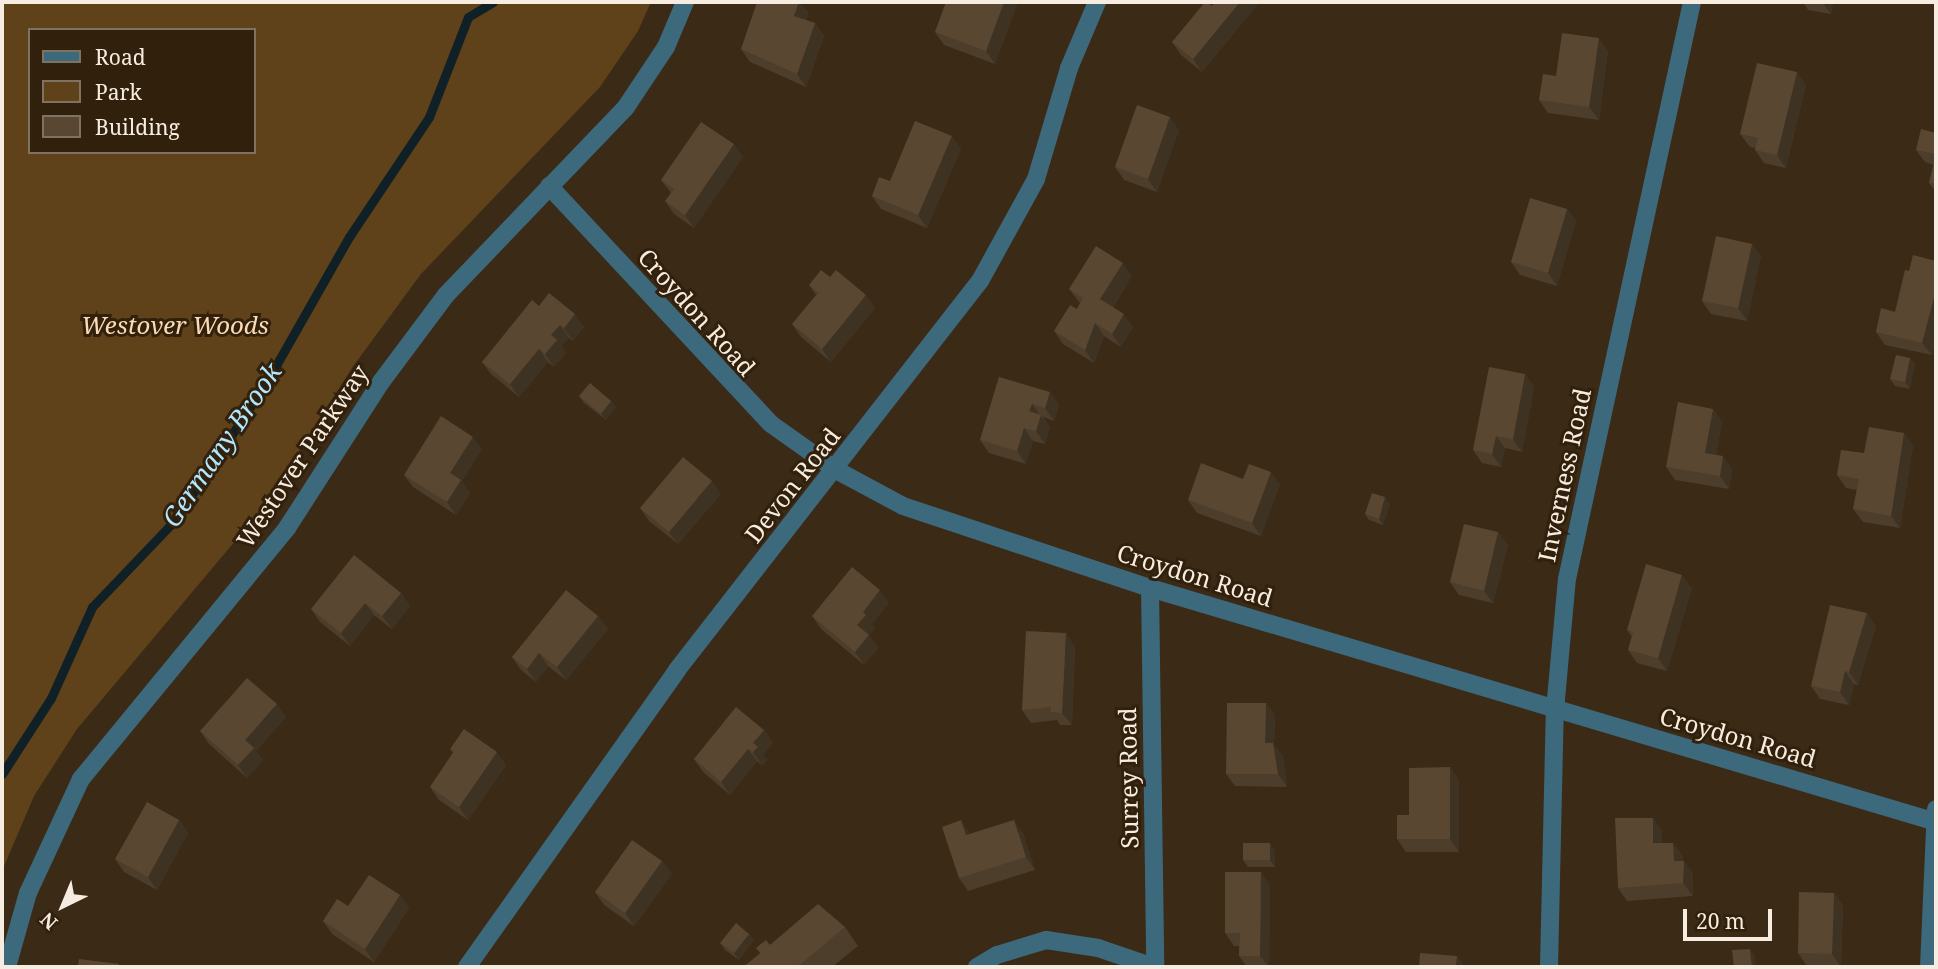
<!DOCTYPE html>
<html>
<head>
<meta charset="utf-8">
<style>
  body { margin:0 }
  #map { position:relative; width:1938px; height:969px; overflow:hidden; background:#3b2a16; font-family:"Noto Serif",serif }
  div>[style] { position:absolute }
  .green>* { inset:0; background:#5f411a }
  .stream>* { height:9px; margin:-4.5px; padding:0 4.5px; transform-origin:4.5px; border-radius:4.5px; background:#102027 }
  .minor>* { height:18px; margin:-9px; padding:0 9px; transform-origin:9px; border-radius:9px; background:#3d697d }
  .wall>* { inset:0; background:#4d3d2b }
  .shaded-wall>* { inset:0; background:#3e3223 }
  .building>* { inset:0; background:#594732 }
  span { translate:-50% -50%; white-space:nowrap; text-align:center; line-height:1.15; -webkit-text-stroke:6px #31210c; paint-order:stroke }
  .street-label { font-size:24px; color:#f7ece0 }
  .park-label { font-size:24px; color:#fcdab3; font-style:italic }
  .water-label { font-size:26px; color:#b1e6ff; font-style:italic }
  .frame { position:absolute; inset:0; border:4px solid #f7ece0; pointer-events:none }
  .legend { position:absolute; left:28px; top:28px; width:228px; height:126px; box-sizing:border-box; background:#31210c; border:2px solid #807261; margin:0; padding:9px 12px; list-style:none; font-size:21px; color:#f7ece0 }
  .legend li { display:flex; align-items:center; gap:14px; height:35px }
  .legend b { width:35px; border:2px solid #807261 }
  .north { position:absolute; left:28px; top:871px; width:70px; height:70px; -webkit-text-stroke:5px #31210c; paint-order:stroke; rotate:223deg; font-size:19px; font-weight:700; line-height:28px; text-align:center; color:#f7ece0 }
  .north::after { content:''; display:block; margin:auto; width:24px; height:32px; background:#f7ece0; clip-path:polygon(50% 0,100% 100%,50% 72%,0 100%) }
  .scale { position:absolute; left:1683px; top:909px; width:89px; height:32px; box-sizing:border-box; border:4px solid #f7ece0; border-top:0; padding-left:9px; font-size:21px; line-height:24px; white-space:nowrap; color:#f7ece0; -webkit-text-stroke:5px #31210c; paint-order:stroke }
</style>
</head>
<body>
<div id="map">
  <div class="green">
    <div style="clip-path:polygon(evenodd,2px 2px,651px 2px,638px 31px,600px 87px,421px 274px,354px 365px,262px 509px,77px 729px,34px 796px,2px 871px,2px 2px,30px 30px,254px 30px,254px 152px,30px 152px,30px 30px)"></div>
  </div>
  <div class="stream">
    <div style="left:2px;top:774px;width:90px;rotate:-57.2deg"></div>
    <div style="left:51px;top:698px;width:100px;rotate:-65.7deg"></div>
    <div style="left:92px;top:607px;width:120px;rotate:-46.3deg"></div>
    <div style="left:175px;top:520px;width:164px;rotate:-56.4deg"></div>
    <div style="left:266px;top:383px;width:168px;rotate:-60.4deg"></div>
    <div style="left:349px;top:237px;width:144px;rotate:-56.3deg"></div>
    <div style="left:429px;top:117px;width:107px;rotate:-68.7deg"></div>
    <div style="left:468px;top:17px;width:29px;rotate:-31deg"></div>
  </div>
  <div class="minor">
    <div style="left:549px;top:186px;width:325px;rotate:47deg"></div>
    <div style="left:771px;top:424px;width:80px;rotate:35.3deg"></div>
    <div style="left:836px;top:470px;width:76px;rotate:28.2deg"></div>
    <div style="left:903px;top:506px;width:260px;rotate:18.4deg"></div>
    <div style="left:1150px;top:588px;width:820px;rotate:16.58deg"></div>
    <div style="left:1150px;top:588px;width:379px;rotate:89.2deg"></div>
    <div style="left:7px;top:967px;width:77px;rotate:-74.2deg"></div>
    <div style="left:28px;top:893px;width:126px;rotate:-65.1deg"></div>
    <div style="left:81px;top:779px;width:325px;rotate:-50.6deg"></div>
    <div style="left:287px;top:528px;width:174px;rotate:-57.2deg"></div>
    <div style="left:381px;top:382px;width:109px;rotate:-53.2deg"></div>
    <div style="left:446px;top:295px;width:260px;rotate:-46.2deg"></div>
    <div style="left:626px;top:107px;width:72px;rotate:-56.3deg"></div>
    <div style="left:666px;top:47px;width:49px;rotate:-67.1deg"></div>
    <div style="left:467px;top:967px;width:364px;rotate:-54.7deg"></div>
    <div style="left:677px;top:670px;width:493px;rotate:-52.1deg"></div>
    <div style="left:980px;top:281px;width:116px;rotate:-61.2deg"></div>
    <div style="left:1036px;top:179px;width:116px;rotate:-73.4deg"></div>
    <div style="left:1069px;top:68px;width:72px;rotate:-67deg"></div>
    <div style="left:977px;top:967px;width:23px;rotate:-31deg"></div>
    <div style="left:997px;top:955px;width:51px;rotate:-17deg"></div>
    <div style="left:1046px;top:940px;width:53px;rotate:8.7deg"></div>
    <div style="left:1098px;top:948px;width:59px;rotate:18.7deg"></div>
    <div style="left:1549px;top:967px;width:257px;rotate:-88.7deg"></div>
    <div style="left:1555px;top:710px;width:132px;rotate:-84.8deg"></div>
    <div style="left:1567px;top:579px;width:590px;rotate:-77.78deg"></div>
    <div style="left:1929px;top:967px;width:158px;rotate:-87.5deg"></div>
  </div>
  <div class="wall">
    <div style="clip-path:polygon(946px 2px,1018px 2px,995px 64px,944px 45px,935px 32px)"></div>
    <div style="clip-path:polygon(1803px 2px,1833px 2px,1831px 14px,1808px 10px)"></div>
    <div style="clip-path:polygon(1258px 4px,1202px 72px,1181px 55px,1172px 42px,1212px 6px)"></div>
    <div style="clip-path:polygon(809px 13px,806px 20px,815px 23px,824px 36px,806px 87px,750px 62px,741px 49px)"></div>
    <div style="clip-path:polygon(1608px 51px,1599px 120px,1548px 113px,1539px 100px)"></div>
    <div style="clip-path:polygon(1797px 72px,1806px 85px,1786px 168px,1764px 163px,1755px 150px,1755px 148px,1750px 147px,1740px 134px)"></div>
    <div style="clip-path:polygon(1179px 130px,1157px 192px,1124px 180px,1115px 167px)"></div>
    <div style="clip-path:polygon(1936px 133px,1936px 192px,1929px 183px,1934px 165px,1925px 162px,1916px 150px)"></div>
    <div style="clip-path:polygon(734px 144px,743px 157px,694px 228px,674px 214px,665px 201px,671px 193px,661px 180px)"></div>
    <div style="clip-path:polygon(961px 149px,927px 228px,881px 209px,872px 196px,890px 181px)"></div>
    <div style="clip-path:polygon(1567px 209px,1576px 221px,1557px 286px,1520px 275px,1511px 262px)"></div>
    <div style="clip-path:polygon(1752px 244px,1761px 256px,1747px 321px,1711px 314px,1702px 301px)"></div>
    <div style="clip-path:polygon(1936px 261px,1936px 337px,1932px 355px,1885px 345px,1876px 332px,1895px 312px,1909px 271px)"></div>
    <div style="clip-path:polygon(1132px 276px,1113px 307px,1133px 327px,1121px 347px,1104px 336px,1094px 363px,1063px 344px,1054px 331px,1077px 309px,1080px 303px,1069px 289px)"></div>
    <div style="clip-path:polygon(830px 277px,875px 308px,831px 362px,801px 337px,792px 324px,816px 295px,809px 285px)"></div>
    <div style="clip-path:polygon(539px 306px,584px 327px,573px 341px,569px 338px,561px 346px,566px 353px,554px 367px,548px 362px,519px 397px,491px 374px,482px 362px)"></div>
    <div style="clip-path:polygon(1910px 358px,1915px 364px,1910px 389px,1895px 386px,1890px 379px)"></div>
    <div style="clip-path:polygon(1525px 374px,1534px 387px,1522px 452px,1505px 448px,1501px 467px,1482px 463px,1473px 450px)"></div>
    <div style="clip-path:polygon(999px 377px,1059px 405px,1054px 421px,1043px 417px,1050px 428px,1045px 444px,1033px 441px,1026px 464px,989px 453px,980px 440px)"></div>
    <div style="clip-path:polygon(579px 396px,611px 401px,616px 407px,606px 420px,584px 403px)"></div>
    <div style="clip-path:polygon(1713px 409px,1722px 422px,1716px 455px,1732px 469px,1729px 489px,1675px 480px,1666px 467px)"></div>
    <div style="clip-path:polygon(1904px 433px,1913px 446px,1900px 528px,1863px 522px,1853px 509px,1857px 490px,1846px 488px,1837px 475px,1864px 453px)"></div>
    <div style="clip-path:polygon(482px 449px,462px 481px,470px 493px,456px 515px,413px 487px,404px 475px)"></div>
    <div style="clip-path:polygon(1243px 479px,1280px 484px,1261px 536px,1197px 513px,1188px 500px)"></div>
    <div style="clip-path:polygon(721px 494px,678px 544px,649px 521px,640px 508px)"></div>
    <div style="clip-path:polygon(1390px 504px,1383px 525px,1369px 520px,1365px 514px)"></div>
    <div style="clip-path:polygon(1498px 532px,1508px 545px,1493px 603px,1459px 595px,1450px 582px)"></div>
    <div style="clip-path:polygon(1692px 588px,1667px 671px,1637px 663px,1628px 650px,1632px 637px,1627px 630px)"></div>
    <div style="clip-path:polygon(401px 593px,410px 606px,392px 629px,374px 615px,350px 646px,320px 622px,311px 609px)"></div>
    <div style="clip-path:polygon(889px 603px,872px 624px,875px 628px,869px 635px,878px 648px,864px 665px,821px 629px,812px 616px)"></div>
    <div style="clip-path:polygon(598px 616px,608px 629px,566px 680px,548px 666px,536px 682px,521px 670px,512px 657px)"></div>
    <div style="clip-path:polygon(1876px 626px,1858px 685px,1854px 684px,1849px 705px,1820px 699px,1811px 686px)"></div>
    <div style="clip-path:polygon(1075px 646px,1072px 725px,1060px 725px,1057px 720px,1031px 723px,1022px 710px)"></div>
    <div style="clip-path:polygon(1266px 703px,1275px 715px,1274px 745px,1283px 756px,1287px 787px,1235px 786px,1226px 774px)"></div>
    <div style="clip-path:polygon(286px 717px,256px 751px,263px 760px,247px 778px,209px 744px,200px 731px)"></div>
    <div style="clip-path:polygon(764px 730px,773px 743px,763px 755px,767px 760px,762px 765px,757px 761px,730px 795px,703px 772px,694px 759px)"></div>
    <div style="clip-path:polygon(450px 749px,506px 765px,468px 820px,439px 800px,430px 787px,453px 753px)"></div>
    <div style="clip-path:polygon(1450px 767px,1459px 780px,1459px 852px,1406px 852px,1397px 839px,1409px 815px)"></div>
    <div style="clip-path:polygon(1653px 818px,1662px 831px,1662px 843px,1673px 843px,1683px 856px,1683px 861px,1684px 861px,1693px 874px,1693px 896px,1627px 901px,1618px 888px)"></div>
    <div style="clip-path:polygon(179px 820px,188px 833px,157px 890px,124px 872px,115px 859px)"></div>
    <div style="clip-path:polygon(1023px 833px,1035px 870px,968px 891px,959px 878px,971px 834px)"></div>
    <div style="clip-path:polygon(1275px 850px,1275px 867px,1248px 867px,1243px 860px)"></div>
    <div style="clip-path:polygon(662px 861px,672px 874px,634px 926px,604px 905px,595px 892px)"></div>
    <div style="clip-path:polygon(1270px 885px,1269px 967px,1247px 967px,1239px 956px,1239px 946px,1234px 946px,1225px 933px)"></div>
    <div style="clip-path:polygon(1834px 893px,1843px 906px,1841px 967px,1807px 966px,1798px 953px)"></div>
    <div style="clip-path:polygon(400px 895px,409px 908px,374px 962px,332px 934px,323px 921px,348px 906px)"></div>
    <div style="clip-path:polygon(845px 927px,858px 946px,832px 967px,744px 967px,760px 953px,756px 948px)"></div>
    <div style="clip-path:polygon(749px 934px,754px 940px,739px 960px,725px 950px,720px 943px)"></div>
  </div>
  <div class="shaded-wall">
    <div style="clip-path:polygon(799px 2px,800px 2px,809px 13px,803px 29px,794px 16px)"></div>
    <div style="clip-path:polygon(1004px 2px,1018px 2px,995px 64px,986px 51px)"></div>
    <div style="clip-path:polygon(1240px 2px,1257px 2px,1258px 4px,1202px 72px,1193px 59px)"></div>
    <div style="clip-path:polygon(1822px 2px,1833px 2px,1831px 14px)"></div>
    <div style="clip-path:polygon(815px 23px,824px 36px,806px 87px,797px 74px)"></div>
    <div style="clip-path:polygon(1599px 38px,1608px 51px,1599px 120px,1589px 107px)"></div>
    <div style="clip-path:polygon(1797px 72px,1806px 85px,1786px 168px,1777px 155px)"></div>
    <div style="clip-path:polygon(1170px 117px,1179px 130px,1157px 192px,1148px 179px)"></div>
    <div style="clip-path:polygon(952px 136px,961px 149px,927px 228px,918px 215px)"></div>
    <div style="clip-path:polygon(734px 144px,743px 157px,694px 228px,685px 215px)"></div>
    <div style="clip-path:polygon(1567px 209px,1576px 221px,1557px 286px,1548px 273px)"></div>
    <div style="clip-path:polygon(1752px 244px,1761px 256px,1747px 321px,1738px 308px)"></div>
    <div style="clip-path:polygon(1123px 263px,1132px 276px,1109px 312px,1100px 299px)"></div>
    <div style="clip-path:polygon(1936px 290px,1936px 337px,1932px 355px,1922px 343px)"></div>
    <div style="clip-path:polygon(866px 295px,875px 308px,831px 362px,822px 349px)"></div>
    <div style="clip-path:polygon(575px 314px,584px 327px,573px 341px,564px 328px)"></div>
    <div style="clip-path:polygon(1124px 314px,1133px 327px,1121px 347px,1112px 334px)"></div>
    <div style="clip-path:polygon(1095px 323px,1104px 336px,1094px 363px,1085px 350px)"></div>
    <div style="clip-path:polygon(560px 325px,569px 338px,561px 346px,566px 353px,554px 367px,545px 354px,551px 335px)"></div>
    <div style="clip-path:polygon(539px 349px,548px 362px,519px 397px,510px 384px)"></div>
    <div style="clip-path:polygon(1910px 358px,1915px 364px,1910px 389px,1905px 382px)"></div>
    <div style="clip-path:polygon(1525px 374px,1534px 387px,1522px 452px,1513px 439px)"></div>
    <div style="clip-path:polygon(1050px 392px,1059px 405px,1054px 421px,1045px 408px)"></div>
    <div style="clip-path:polygon(611px 401px,616px 407px,606px 420px,601px 414px)"></div>
    <div style="clip-path:polygon(1032px 404px,1050px 428px,1045px 444px,1036px 431px,1029px 411px)"></div>
    <div style="clip-path:polygon(1713px 409px,1722px 422px,1714px 466px,1705px 453px)"></div>
    <div style="clip-path:polygon(1024px 428px,1033px 441px,1026px 464px,1017px 451px)"></div>
    <div style="clip-path:polygon(1904px 433px,1913px 446px,1900px 528px,1891px 516px)"></div>
    <div style="clip-path:polygon(1496px 436px,1505px 448px,1501px 467px,1492px 454px)"></div>
    <div style="clip-path:polygon(473px 437px,482px 449px,462px 481px,470px 493px,456px 515px,447px 502px,450px 473px)"></div>
    <div style="clip-path:polygon(1723px 456px,1732px 469px,1729px 489px,1720px 476px)"></div>
    <div style="clip-path:polygon(1271px 472px,1280px 484px,1261px 536px,1252px 523px)"></div>
    <div style="clip-path:polygon(712px 481px,721px 494px,678px 544px,669px 532px)"></div>
    <div style="clip-path:polygon(1385px 497px,1390px 504px,1383px 525px,1379px 519px)"></div>
    <div style="clip-path:polygon(1498px 532px,1508px 545px,1493px 603px,1484px 591px)"></div>
    <div style="clip-path:polygon(1682px 575px,1692px 588px,1667px 671px,1658px 658px)"></div>
    <div style="clip-path:polygon(880px 590px,889px 603px,872px 624px,875px 628px,869px 635px,878px 648px,864px 665px,855px 652px,857px 625px,863px 612px)"></div>
    <div style="clip-path:polygon(401px 593px,410px 606px,392px 629px,382px 616px)"></div>
    <div style="clip-path:polygon(365px 603px,374px 615px,350px 646px,341px 633px)"></div>
    <div style="clip-path:polygon(1867px 613px,1876px 626px,1858px 685px,1849px 672px)"></div>
    <div style="clip-path:polygon(598px 616px,608px 629px,566px 680px,557px 667px)"></div>
    <div style="clip-path:polygon(1066px 633px,1075px 646px,1072px 725px,1062px 713px)"></div>
    <div style="clip-path:polygon(539px 653px,548px 666px,536px 682px,527px 669px)"></div>
    <div style="clip-path:polygon(1845px 671px,1854px 684px,1849px 705px,1840px 692px)"></div>
    <div style="clip-path:polygon(1266px 703px,1275px 715px,1274px 745px,1283px 756px,1287px 787px,1278px 774px,1265px 743px)"></div>
    <div style="clip-path:polygon(277px 704px,286px 717px,256px 751px,263px 760px,247px 778px,238px 765px,245px 740px)"></div>
    <div style="clip-path:polygon(764px 730px,773px 743px,763px 755px,767px 760px,762px 765px,753px 752px,753px 743px)"></div>
    <div style="clip-path:polygon(748px 749px,757px 761px,730px 795px,721px 782px)"></div>
    <div style="clip-path:polygon(497px 752px,506px 765px,468px 820px,459px 807px)"></div>
    <div style="clip-path:polygon(1450px 767px,1459px 780px,1459px 852px,1450px 839px)"></div>
    <div style="clip-path:polygon(1653px 818px,1662px 831px,1662px 856px,1653px 843px)"></div>
    <div style="clip-path:polygon(179px 820px,188px 833px,157px 890px,148px 877px)"></div>
    <div style="clip-path:polygon(961px 820px,970px 833px,966px 835px)"></div>
    <div style="clip-path:polygon(1014px 820px,1023px 833px,1035px 870px,1026px 857px)"></div>
    <div style="clip-path:polygon(1270px 843px,1275px 850px,1275px 867px,1270px 860px)"></div>
    <div style="clip-path:polygon(1673px 843px,1683px 856px,1683px 874px,1674px 861px)"></div>
    <div style="clip-path:polygon(662px 861px,672px 874px,634px 926px,625px 913px)"></div>
    <div style="clip-path:polygon(1684px 861px,1693px 874px,1693px 896px,1683px 883px)"></div>
    <div style="clip-path:polygon(1261px 872px,1270px 885px,1269px 967px,1260px 956px)"></div>
    <div style="clip-path:polygon(1834px 893px,1843px 906px,1841px 967px,1832px 954px)"></div>
    <div style="clip-path:polygon(400px 895px,409px 908px,374px 962px,365px 949px)"></div>
    <div style="clip-path:polygon(749px 934px,754px 940px,739px 960px,734px 953px)"></div>
    <div style="clip-path:polygon(1750px 949px,1755px 956px,1756px 967px,1752px 967px)"></div>
    <div style="clip-path:polygon(1457px 956px,1465px 967px,1456px 967px)"></div>
  </div>
  <div class="building">
    <div style="clip-path:polygon(757px 2px,799px 2px,794px 16px,815px 23px,797px 74px,741px 49px)"></div>
    <div style="clip-path:polygon(946px 2px,1004px 2px,986px 51px,935px 32px)"></div>
    <div style="clip-path:polygon(1205px 2px,1207px 2px,1212px 6px,1215px 2px,1240px 2px,1193px 59px,1172px 42px)"></div>
    <div style="clip-path:polygon(1562px 33px,1599px 38px,1589px 107px,1539px 100px,1543px 74px,1556px 76px)"></div>
    <div style="clip-path:polygon(1757px 63px,1797px 72px,1777px 155px,1755px 150px,1758px 138px,1740px 134px)"></div>
    <div style="clip-path:polygon(1137px 105px,1170px 117px,1148px 179px,1115px 167px)"></div>
    <div style="clip-path:polygon(915px 121px,952px 136px,918px 215px,872px 196px,879px 177px,890px 181px)"></div>
    <div style="clip-path:polygon(701px 122px,734px 144px,685px 215px,665px 201px,674px 189px,661px 180px)"></div>
    <div style="clip-path:polygon(1921px 129px,1936px 133px,1936px 184px,1929px 183px,1936px 154px,1916px 150px)"></div>
    <div style="clip-path:polygon(1530px 198px,1567px 209px,1548px 273px,1511px 262px)"></div>
    <div style="clip-path:polygon(1716px 236px,1752px 244px,1738px 308px,1702px 301px)"></div>
    <div style="clip-path:polygon(1096px 246px,1123px 263px,1100px 299px,1124px 314px,1112px 334px,1095px 323px,1085px 350px,1054px 331px,1070px 305px,1077px 309px,1083px 298px,1069px 289px)"></div>
    <div style="clip-path:polygon(1913px 255px,1936px 261px,1936px 290px,1922px 343px,1876px 332px,1881px 308px,1895px 312px,1905px 270px,1909px 271px)"></div>
    <div style="clip-path:polygon(821px 270px,830px 277px,836px 270px,866px 295px,822px 349px,792px 324px,818px 293px,809px 285px)"></div>
    <div style="clip-path:polygon(549px 293px,575px 314px,564px 328px,560px 325px,551px 335px,557px 340px,545px 354px,539px 349px,510px 384px,482px 362px,532px 300px,539px 306px)"></div>
    <div style="clip-path:polygon(1896px 355px,1910px 358px,1905px 382px,1890px 379px)"></div>
    <div style="clip-path:polygon(1489px 367px,1525px 374px,1513px 439px,1496px 436px,1492px 454px,1473px 450px)"></div>
    <div style="clip-path:polygon(999px 377px,1050px 392px,1045px 408px,1032px 404px,1029px 411px,1041px 415px,1036px 431px,1024px 428px,1017px 451px,980px 440px)"></div>
    <div style="clip-path:polygon(590px 383px,611px 401px,601px 414px,579px 396px)"></div>
    <div style="clip-path:polygon(1678px 402px,1713px 409px,1705px 453px,1723px 456px,1720px 476px,1666px 467px)"></div>
    <div style="clip-path:polygon(441px 416px,473px 437px,450px 473px,461px 480px,447px 502px,404px 475px)"></div>
    <div style="clip-path:polygon(1869px 427px,1904px 433px,1891px 516px,1853px 509px,1859px 479px,1837px 475px,1841px 450px,1864px 453px)"></div>
    <div style="clip-path:polygon(683px 457px,712px 481px,669px 532px,640px 508px)"></div>
    <div style="clip-path:polygon(1201px 463px,1243px 479px,1249px 464px,1271px 472px,1252px 523px,1188px 500px)"></div>
    <div style="clip-path:polygon(1372px 493px,1385px 497px,1379px 519px,1365px 514px)"></div>
    <div style="clip-path:polygon(1464px 524px,1498px 532px,1484px 591px,1450px 582px)"></div>
    <div style="clip-path:polygon(354px 555px,401px 593px,382px 616px,365px 603px,341px 633px,311px 609px)"></div>
    <div style="clip-path:polygon(1646px 564px,1682px 575px,1658px 658px,1628px 650px,1633px 632px,1627px 630px)"></div>
    <div style="clip-path:polygon(852px 567px,880px 590px,863px 612px,866px 615px,857px 625px,869px 635px,855px 652px,812px 616px)"></div>
    <div style="clip-path:polygon(566px 590px,598px 616px,557px 667px,539px 653px,527px 669px,512px 657px)"></div>
    <div style="clip-path:polygon(1830px 605px,1867px 613px,1849px 672px,1845px 671px,1840px 692px,1811px 686px)"></div>
    <div style="clip-path:polygon(1026px 631px,1066px 633px,1062px 713px,1051px 712px,1051px 707px,1022px 710px)"></div>
    <div style="clip-path:polygon(247px 678px,277px 704px,245px 740px,254px 748px,238px 765px,200px 731px)"></div>
    <div style="clip-path:polygon(1227px 703px,1266px 703px,1265px 743px,1273px 743px,1278px 774px,1226px 774px)"></div>
    <div style="clip-path:polygon(736px 707px,764px 730px,753px 743px,758px 747px,753px 752px,748px 749px,721px 782px,694px 759px)"></div>
    <div style="clip-path:polygon(464px 729px,497px 752px,459px 807px,430px 787px,454px 751px,450px 749px)"></div>
    <div style="clip-path:polygon(1450px 767px,1450px 839px,1397px 839px,1397px 815px,1409px 815px,1409px 768px)"></div>
    <div style="clip-path:polygon(147px 802px,179px 820px,148px 877px,115px 859px)"></div>
    <div style="clip-path:polygon(1615px 818px,1653px 818px,1653px 843px,1673px 843px,1674px 861px,1684px 861px,1683px 883px,1618px 888px)"></div>
    <div style="clip-path:polygon(961px 820px,966px 835px,1014px 820px,1026px 857px,959px 878px,942px 827px)"></div>
    <div style="clip-path:polygon(632px 840px,662px 861px,625px 913px,595px 892px)"></div>
    <div style="clip-path:polygon(1243px 843px,1270px 843px,1270px 860px,1243px 860px)"></div>
    <div style="clip-path:polygon(1225px 872px,1261px 872px,1260px 956px,1239px 956px,1240px 933px,1225px 933px)"></div>
    <div style="clip-path:polygon(369px 875px,400px 895px,365px 949px,323px 921px,337px 899px,348px 906px)"></div>
    <div style="clip-path:polygon(1799px 892px,1834px 893px,1832px 954px,1798px 953px)"></div>
    <div style="clip-path:polygon(818px 904px,845px 927px,797px 967px,743px 967px,761px 953px,756px 948px,766px 940px,770px 945px)"></div>
    <div style="clip-path:polygon(736px 923px,749px 934px,734px 953px,720px 943px)"></div>
    <div style="clip-path:polygon(1750px 949px,1752px 967px,1734px 967px,1732px 950px)"></div>
    <div style="clip-path:polygon(1420px 953px,1457px 956px,1456px 967px,1419px 967px)"></div>
    <div style="clip-path:polygon(79px 959px,119px 964px,119px 967px,78px 967px)"></div>
  </div>
  <div class="street-label">
    <span style="left:697px;top:312px;rotate:48deg">Croydon Road</span>
    <span style="left:302px;top:456px;rotate:-56deg">Westover Parkway</span>
    <span style="left:1564px;top:475px;rotate:-78deg">Inverness Road</span>
    <span style="left:792px;top:485px;rotate:-52deg">Devon Road</span>
    <span style="left:1195px;top:575px;rotate:17deg">Croydon Road</span>
    <span style="left:1738px;top:737px;rotate:16deg">Croydon Road</span>
    <span style="left:1128px;top:778px;rotate:-91deg">Surrey Road</span>
  </div>
  <div class="park-label">
    <span style="left:175px;top:325px">Westover Woods</span>
  </div>
  <div class="water-label">
    <span style="left:222px;top:445px;rotate:-56deg">Germany Brook</span>
  </div>
  <div class="frame"></div>
  <ul class="legend">
  <li><b style="height:9px;background:#3d697d"></b>Road</li>
  <li><b style="height:19px;background:#5f411a"></b>Park</li>
  <li><b style="height:19px;background:#594732"></b>Building</li>
  </ul>
  <div class="north">N</div>
  <div class="scale">20 m</div>
</div>
</body>
</html>
